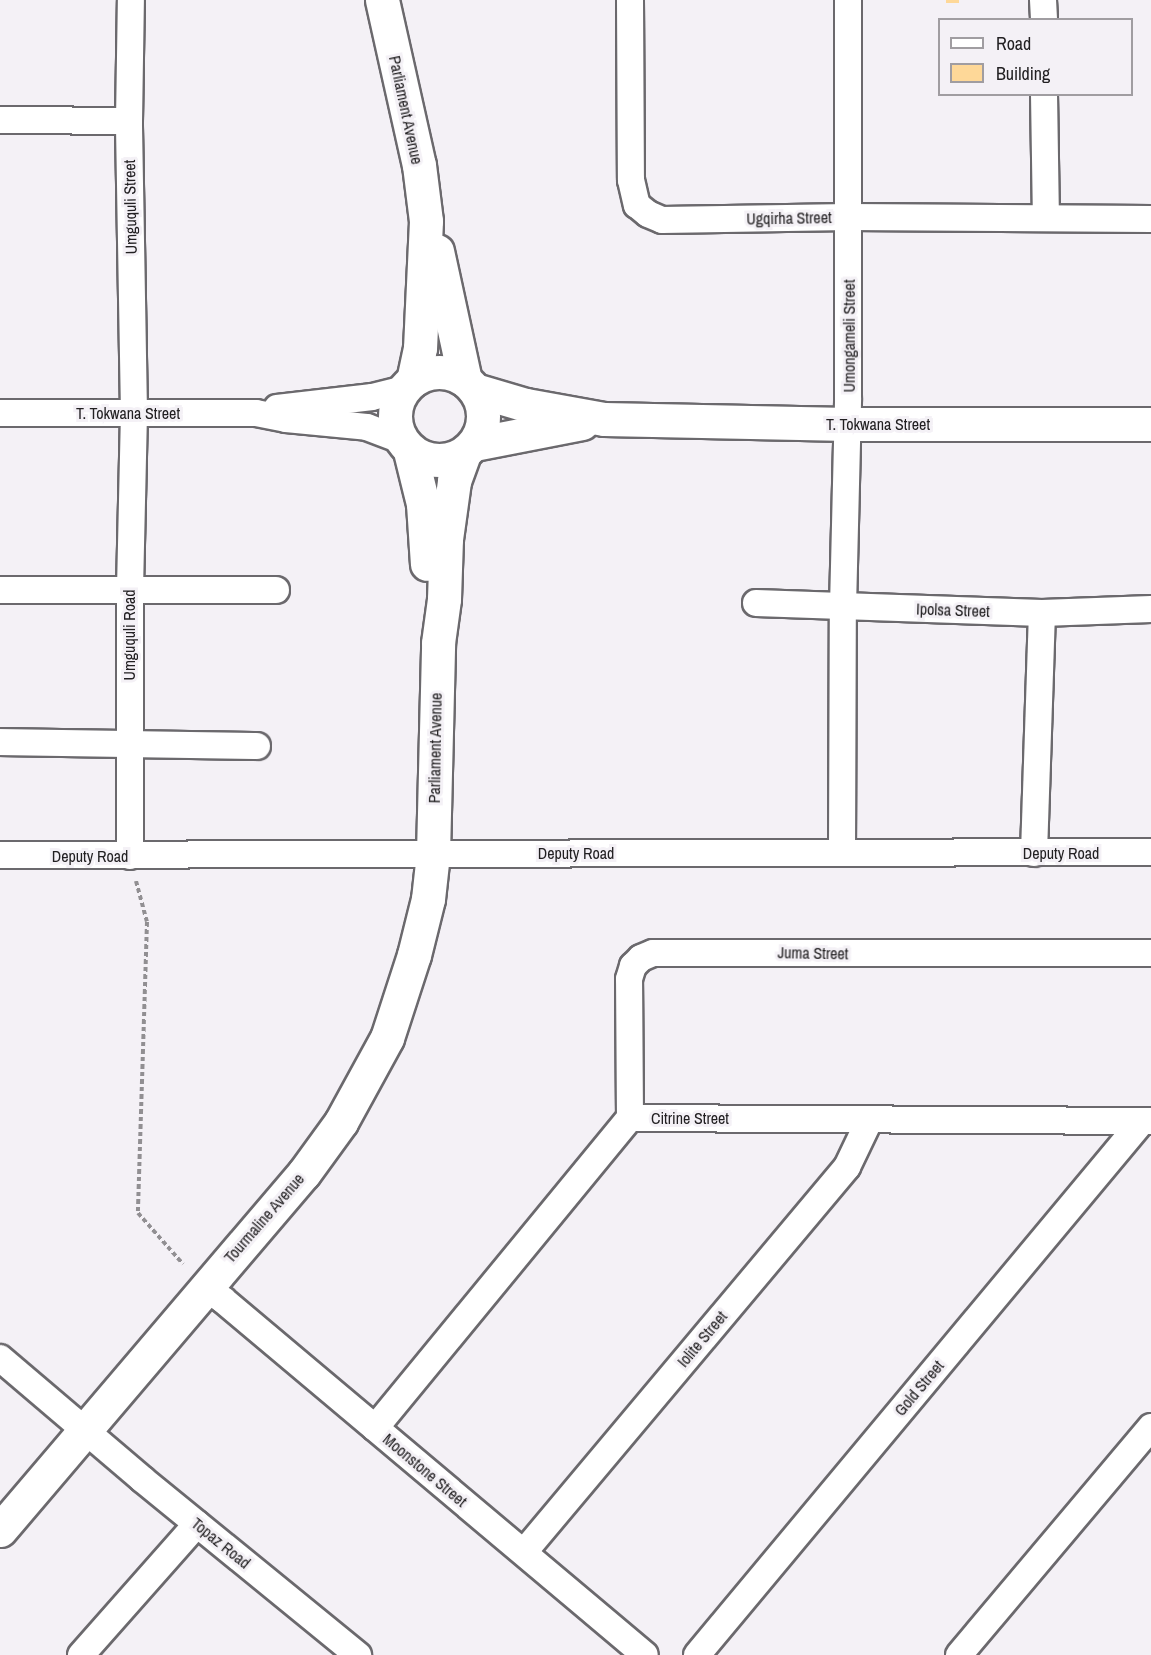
<!DOCTYPE html>
<html>
<head>
<meta charset="utf-8">
<style>
  body { margin:0 }
  #map { position:relative; width:1151px; height:1655px; overflow:hidden; background:#f4f1f6; font-family:"Archivo Narrow",sans-serif }
  div>[style] { position:absolute }
  .building>* { inset:0; background:#fed898 }
  .path>* { height:4px; margin-top:-2px; transform-origin:0; background:repeating-linear-gradient(90deg,#918f92 0 4.5px,transparent 0 7.5px) }
  .roads { filter:drop-shadow(2px 0 #6b696d) drop-shadow(-2px 0 #6b696d) drop-shadow(0 2px #6b696d) drop-shadow(0 -2px #6b696d) }
  .street>* { height:26px; margin:-13px; padding:0 13px; transform-origin:13px; border-radius:13px; background:#fff }
  .secondary>* { height:33px; margin:-16.5px; padding:0 16.5px; transform-origin:16.5px; border-radius:16.5px; background:#fff }
  .secondary>.ring { margin:-16.5px; padding:0; box-sizing:content-box; background:none; border:33px solid #fff; border-radius:50% }
  span { translate:-50% -50%; white-space:nowrap; text-align:center; line-height:1.15; -webkit-text-stroke:6px #f4f1f6; paint-order:stroke }
  .street-label { font-size:16px; color:#222022 }
  .legend { position:absolute; left:938px; top:18px; width:195px; height:78px; box-sizing:border-box; background:#f4f1f6; border:2px solid #a09da1; margin:0; padding:8px 10px; list-style:none; font-size:18px; color:#222022 }
  .legend li { display:flex; align-items:center; gap:12px; height:30px }
  .legend b { width:30px; border:2px solid #a09da1 }
</style>
</head>
<body>
<div id="map">
  <div class="building">
    <div style="clip-path:polygon(946px 0,959px 0,959px 3px,946px 3px)"></div>
  </div>
  <div class="path">
    <div style="left:136px;top:881px;width:42px;rotate:75deg"></div>
    <div style="left:147px;top:922px;width:291px;rotate:91.8deg"></div>
    <div style="left:138px;top:1213px;width:68px;rotate:48.6deg"></div>
  </div>
  <div class="roads">
    <div class="street">
      <div style="left:630px;top:0;width:180px;rotate:89.7deg"></div>
      <div style="left:631px;top:180px;width:26px;rotate:77deg"></div>
      <div style="left:637px;top:205px;width:14px;rotate:39deg"></div>
      <div style="left:648px;top:214px;width:15px;rotate:23deg"></div>
      <div style="left:662px;top:220px;width:187px;rotate:-0.9deg"></div>
      <div style="left:849px;top:217px;width:302px;rotate:0.4deg"></div>
      <div style="left:1043px;top:0;width:20px;rotate:87deg"></div>
      <div style="left:1044px;top:94px;width:123px;rotate:89.1deg"></div>
      <div style="left:0;top:120px;width:129px;rotate:0.4deg"></div>
      <div style="left:277px;top:408px;width:96px;rotate:-6.6deg"></div>
      <div style="left:372px;top:397px;width:32px;rotate:-14deg"></div>
      <div style="left:0;top:413px;width:256px"></div>
      <div style="left:256px;top:413px;width:31px;rotate:11deg"></div>
      <div style="left:286px;top:419px;width:81px;rotate:5.6deg"></div>
      <div style="left:367px;top:427px;width:36px;rotate:21deg"></div>
      <div style="left:0;top:590px;width:276px"></div>
      <div style="left:756px;top:603px;width:286px;rotate:2deg"></div>
      <div style="left:1042px;top:613px;width:109px;rotate:-2.1deg"></div>
      <div style="left:0;top:742px;width:257px;rotate:0.9deg"></div>
      <div style="left:842px;top:852px;width:245px;rotate:-89.8deg"></div>
      <div style="left:843px;top:607px;width:209px;rotate:-88.6deg"></div>
      <div style="left:848px;top:398px;width:398px;rotate:-90deg"></div>
      <div style="left:1034px;top:853px;width:240px;rotate:-88.1deg"></div>
      <div style="left:0;top:855px;width:1151px;rotate:-0.15deg"></div>
      <div style="left:130px;top:856px;width:267px;rotate:-90deg"></div>
      <div style="left:130px;top:589px;width:176px;rotate:-88.7deg"></div>
      <div style="left:134px;top:413px;width:292px;rotate:-91deg"></div>
      <div style="left:129px;top:121px;width:121px;rotate:-89.1deg"></div>
      <div style="left:630px;top:1118px;width:139px;rotate:-90.4deg"></div>
      <div style="left:629px;top:979px;width:14px;rotate:-73deg"></div>
      <div style="left:633px;top:966px;width:11px;rotate:-45deg"></div>
      <div style="left:641px;top:958px;width:13px;rotate:-23deg"></div>
      <div style="left:653px;top:953px;width:498px"></div>
      <div style="left:630px;top:1118px;width:521px;rotate:0.33deg"></div>
      <div style="left:204px;top:1287px;width:23px;rotate:34deg"></div>
      <div style="left:223px;top:1300px;width:551px;rotate:40.07deg"></div>
      <div style="left:0;top:1358px;width:187px;rotate:40.4deg"></div>
      <div style="left:142px;top:1479px;width:279px;rotate:39.2deg"></div>
      <div style="left:375px;top:1428px;width:401px;rotate:-50.6deg"></div>
      <div style="left:524px;top:1552px;width:503px;rotate:-50deg"></div>
      <div style="left:847px;top:1167px;width:53px;rotate:-64.4deg"></div>
      <div style="left:81px;top:1655px;width:175px;rotate:-48.5deg"></div>
      <div style="left:697px;top:1655px;width:695px;rotate:-50.19deg"></div>
      <div style="left:959px;top:1655px;width:298px;rotate:-49.9deg"></div>
    </div>
    <div class="secondary">
      <div style="left:382px;top:0;width:169px;rotate:77.4deg"></div>
      <div style="left:419px;top:165px;width:56px;rotate:82.9deg"></div>
      <div style="left:426px;top:221px;width:127px;rotate:92.7deg"></div>
      <div style="left:420px;top:348px;width:33px;rotate:102deg"></div>
      <div style="left:437px;top:251px;width:132px;rotate:77.8deg"></div>
      <div class="ring" style="left:395px;top:372px;width:55px;height:55px"></div>
      <div style="left:475px;top:390px;width:53px;rotate:16.4deg"></div>
      <div style="left:526px;top:405px;width:79px;rotate:10.2deg"></div>
      <div style="left:604px;top:419px;width:244px;rotate:1.2deg"></div>
      <div style="left:848px;top:424px;width:303px"></div>
      <div style="left:474px;top:444px;width:110px;rotate:-11deg"></div>
      <div style="left:410px;top:451px;width:55px;rotate:76.2deg"></div>
      <div style="left:423px;top:504px;width:60px;rotate:86.2deg"></div>
      <div style="left:0;top:1530px;width:469px;rotate:-49.6deg"></div>
      <div style="left:304px;top:1173px;width:63px;rotate:-54deg"></div>
      <div style="left:341px;top:1122px;width:96px;rotate:-61.3deg"></div>
      <div style="left:387px;top:1038px;width:87px;rotate:-72deg"></div>
      <div style="left:414px;top:955px;width:58px;rotate:-76deg"></div>
      <div style="left:428px;top:899px;width:45px;rotate:-83.7deg"></div>
      <div style="left:433px;top:854px;width:211px;rotate:-88.6deg"></div>
      <div style="left:438px;top:643px;width:44px;rotate:-82.2deg"></div>
      <div style="left:444px;top:599px;width:60px;rotate:-88.1deg"></div>
      <div style="left:446px;top:539px;width:59px;rotate:-82.1deg"></div>
      <div style="left:454px;top:481px;width:30px;rotate:-70deg"></div>
    </div>
  </div>
  <div class="street-label">
    <span style="left:406px;top:110px;rotate:78deg">Parliament Avenue</span>
    <span style="left:130px;top:207px;rotate:-91deg">Umguquli Street</span>
    <span style="left:789px;top:218px;rotate:-1deg">Ugqirha Street</span>
    <span style="left:849px;top:336px;rotate:-90deg">Umongameli Street</span>
    <span style="left:128px;top:413px">T. Tokwana Street</span>
    <span style="left:878px;top:424px">T. Tokwana Street</span>
    <span style="left:953px;top:610px;rotate:2deg">Ipolsa Street</span>
    <span style="left:129px;top:635px;rotate:-90deg">Umguquli Road</span>
    <span style="left:435px;top:748px;rotate:-89deg">Parliament Avenue</span>
    <span style="left:576px;top:853px">Deputy Road</span>
    <span style="left:1061px;top:853px">Deputy Road</span>
    <span style="left:90px;top:856px">Deputy Road</span>
    <span style="left:813px;top:953px;rotate:1deg">Juma Street</span>
    <span style="left:690px;top:1118px">Citrine Street</span>
    <span style="left:264px;top:1218px;rotate:-49deg">Tourmaline Avenue</span>
    <span style="left:702px;top:1339px;rotate:-50deg">Iolite Street</span>
    <span style="left:919px;top:1388px;rotate:-50deg">Gold Street</span>
    <span style="left:425px;top:1470px;rotate:40deg">Moonstone Street</span>
    <span style="left:221px;top:1543px;rotate:39deg">Topaz Road</span>
  </div>
  <ul class="legend">
  <li><b style="height:8px;background:#fff"></b>Road</li>
  <li><b style="height:16px;background:#fed898"></b>Building</li>
  </ul>
</div>
</body>
</html>
